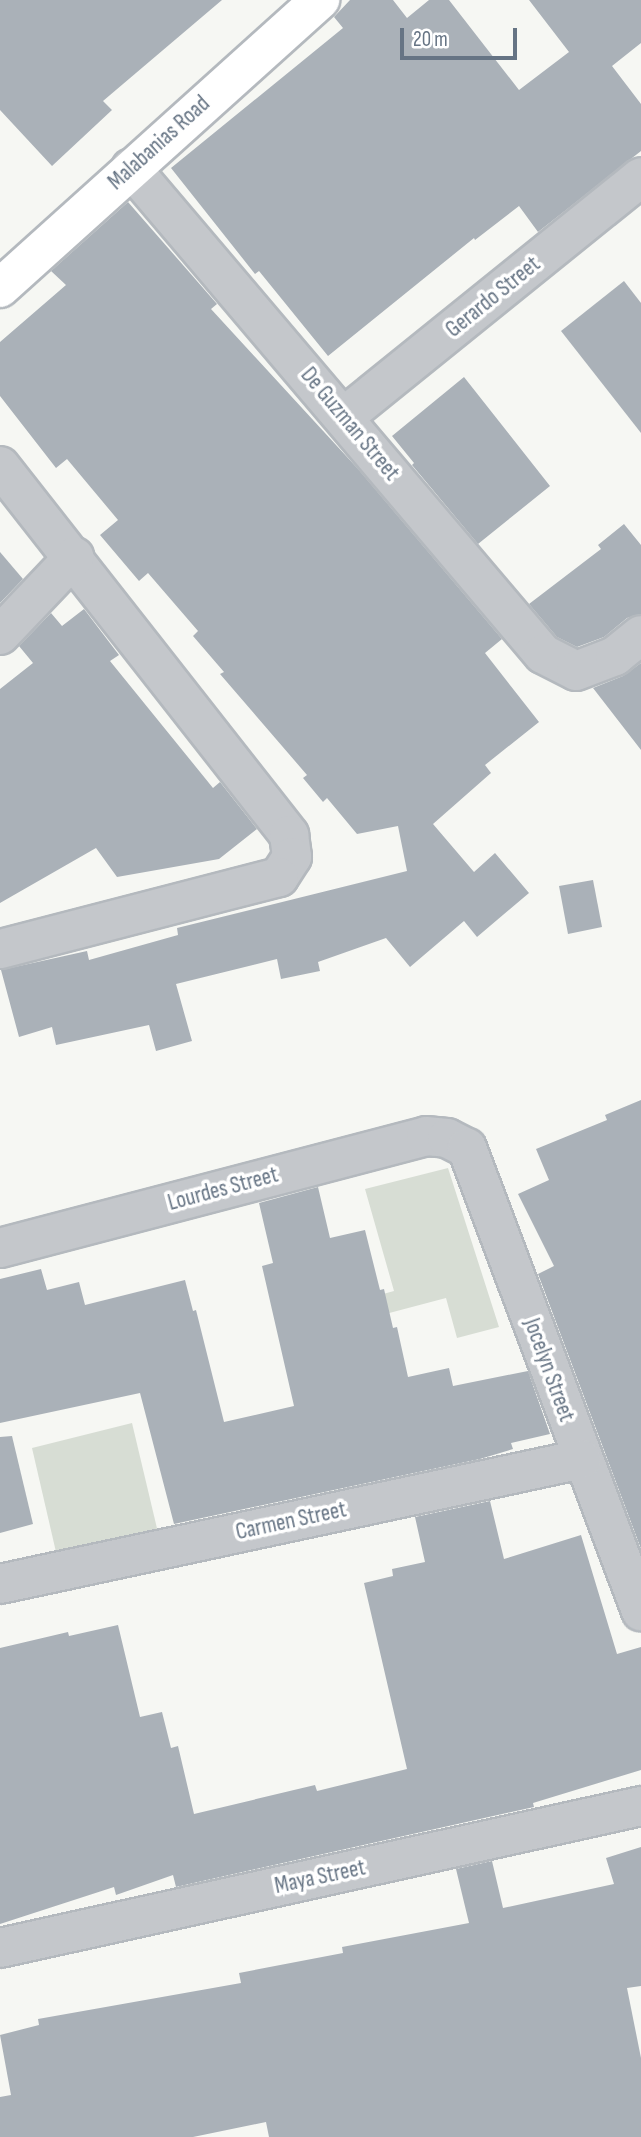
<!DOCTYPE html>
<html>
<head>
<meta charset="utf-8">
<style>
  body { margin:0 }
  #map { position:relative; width:641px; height:2137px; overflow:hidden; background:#f6f7f3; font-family:"Sofia Sans Condensed",sans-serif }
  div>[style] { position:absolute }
  .green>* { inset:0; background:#d7ddd4 }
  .building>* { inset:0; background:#aab1b8 }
  .roads { filter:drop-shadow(2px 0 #b4b9be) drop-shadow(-2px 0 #b4b9be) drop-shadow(0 2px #b4b9be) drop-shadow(0 -2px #b4b9be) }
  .street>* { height:38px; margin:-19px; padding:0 19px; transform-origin:19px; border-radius:19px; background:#c4c7cb }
  .secondary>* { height:38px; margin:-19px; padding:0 19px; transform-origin:19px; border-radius:19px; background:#fff }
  span { translate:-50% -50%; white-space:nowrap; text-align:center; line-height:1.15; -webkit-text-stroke:7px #fff; paint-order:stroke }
  .street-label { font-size:23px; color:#667484 }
  .scale { position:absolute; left:400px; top:28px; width:117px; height:32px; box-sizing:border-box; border:4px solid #667484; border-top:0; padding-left:9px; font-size:21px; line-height:24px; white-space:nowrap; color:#667484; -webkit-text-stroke:5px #fff; paint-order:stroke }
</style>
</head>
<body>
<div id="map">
  <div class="green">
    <div style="clip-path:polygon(448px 1168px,499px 1327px,457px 1338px,446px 1298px,359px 1321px,354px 1302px,394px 1291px,365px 1189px)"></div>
    <div style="clip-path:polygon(132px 1423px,160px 1541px,59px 1565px,32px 1448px)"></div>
  </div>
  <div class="building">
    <div style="clip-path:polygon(0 0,222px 0,103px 101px,112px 110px,52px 166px,0 110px)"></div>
    <div style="clip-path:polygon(350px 0,393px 0,407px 18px,429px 0,449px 0,519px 90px,569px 52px,529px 0,641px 0,641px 43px,612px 66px,641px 104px,641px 151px,538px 232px,519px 206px,475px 240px,474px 238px,328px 356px,259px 271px,255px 274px,171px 168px,343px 28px,334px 17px)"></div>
    <div style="clip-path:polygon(128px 202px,217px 304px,211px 309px,359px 470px,502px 639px,485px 653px,539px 722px,485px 765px,491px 773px,433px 824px,474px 872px,495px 853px,529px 893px,477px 937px,464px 921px,410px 967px,386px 938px,318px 962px,320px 971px,281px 979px,277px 959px,176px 984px,192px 1041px,156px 1051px,149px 1025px,56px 1045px,52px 1027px,19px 1037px,1px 970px,87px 951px,89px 960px,178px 935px,177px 928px,407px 871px,398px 826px,357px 834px,327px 798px,323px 802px,303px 778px,307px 775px,220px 674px,224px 672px,193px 636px,198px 631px,148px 573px,139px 581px,100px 535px,118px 520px,67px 459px,56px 468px,0 396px,0 342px,66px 285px,51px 271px)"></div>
    <div style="clip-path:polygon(624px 281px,641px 303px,641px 433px,561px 331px)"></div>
    <div style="clip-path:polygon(464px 377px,550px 486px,478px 544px,412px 465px,414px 463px,392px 436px)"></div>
    <div style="clip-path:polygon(624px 524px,641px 545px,641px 614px,627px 618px,604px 637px,577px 647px,557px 637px,529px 604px,601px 549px,598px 545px)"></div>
    <div style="clip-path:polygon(0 552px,23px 579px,0 603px)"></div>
    <div style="clip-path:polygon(84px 609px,119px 655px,110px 661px,213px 788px,220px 782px,257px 829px,219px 859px,117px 877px,96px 848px,0 903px,0 689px,33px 663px,19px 646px,51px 613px,62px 626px)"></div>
    <div style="clip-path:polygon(641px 663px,641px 750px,593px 688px,623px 676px)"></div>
    <div style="clip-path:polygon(593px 880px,602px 927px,568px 934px,559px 886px)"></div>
    <div style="clip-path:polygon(641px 1100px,641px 1549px,538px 1274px,554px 1266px,518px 1194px,549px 1180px,536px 1149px,607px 1120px,605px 1115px)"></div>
    <div style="clip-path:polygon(318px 1187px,330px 1238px,365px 1230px,380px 1290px,384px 1289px,393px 1328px,397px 1327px,408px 1377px,449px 1368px,453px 1386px,528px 1371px,550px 1434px,511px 1443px,513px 1449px,480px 1459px,174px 1524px,140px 1393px,0 1423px,0 1279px,41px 1269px,47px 1290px,79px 1282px,85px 1305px,185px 1280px,193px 1311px,196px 1310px,224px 1422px,294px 1406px,262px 1266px,273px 1263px,259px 1203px)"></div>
    <div style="clip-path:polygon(12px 1436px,33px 1524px,0 1533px,0 1437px)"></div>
    <div style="clip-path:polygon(490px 1501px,504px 1559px,581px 1535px,617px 1654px,641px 1647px,641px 1770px,533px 1803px,534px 1807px,176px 1887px,173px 1875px,116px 1895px,114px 1887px,0 1924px,0 1648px,68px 1632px,69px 1636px,118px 1625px,140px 1717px,162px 1712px,171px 1748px,178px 1746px,194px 1814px,315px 1785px,317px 1791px,407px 1769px,364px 1583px,393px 1576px,392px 1569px,425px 1562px,415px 1517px)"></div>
    <div style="clip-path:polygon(641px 1847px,641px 1986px,627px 1988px,641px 2058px,641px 2137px,269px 2137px,266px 2122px,193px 2137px,0 2137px,0 2097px,11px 2095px,0 2035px,39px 2025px,38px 2019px,241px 1983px,239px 1973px,343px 1953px,342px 1947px,469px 1923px,456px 1869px,492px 1861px,503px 1908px,614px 1884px,606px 1858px)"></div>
  </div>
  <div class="roads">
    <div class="street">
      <div style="left:131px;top:168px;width:637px;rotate:49.71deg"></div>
      <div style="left:543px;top:654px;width:37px;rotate:27deg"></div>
      <div style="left:576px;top:671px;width:42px;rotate:-21deg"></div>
      <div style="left:615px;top:656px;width:33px;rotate:-39deg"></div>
      <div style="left:345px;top:416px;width:380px;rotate:-38.9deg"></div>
      <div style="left:0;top:466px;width:469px;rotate:51.9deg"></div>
      <div style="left:289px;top:835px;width:22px;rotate:82deg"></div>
      <div style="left:292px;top:857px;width:24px;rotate:123deg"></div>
      <div style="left:279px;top:877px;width:288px;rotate:165.5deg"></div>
      <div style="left:0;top:635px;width:108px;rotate:-46.5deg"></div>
      <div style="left:0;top:1248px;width:440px;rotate:-14.7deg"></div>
      <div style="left:426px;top:1136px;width:21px;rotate:5deg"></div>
      <div style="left:447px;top:1138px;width:22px;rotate:27deg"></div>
      <div style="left:467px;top:1148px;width:495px;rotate:69.4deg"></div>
      <div style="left:0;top:1584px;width:595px;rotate:-12.12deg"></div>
      <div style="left:0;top:1948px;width:657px;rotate:-12.49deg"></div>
    </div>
    <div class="secondary">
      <div style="left:0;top:288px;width:431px;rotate:-42deg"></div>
    </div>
  </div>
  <div class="street-label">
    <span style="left:159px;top:143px;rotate:-42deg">Malabanias Road</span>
    <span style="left:493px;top:297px;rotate:-39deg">Gerardo Street</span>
    <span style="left:350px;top:424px;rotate:50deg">De Guzman Street</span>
    <span style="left:223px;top:1189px;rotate:-15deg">Lourdes Street</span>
    <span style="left:549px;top:1370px;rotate:70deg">Jocelyn Street</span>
    <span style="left:291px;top:1521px;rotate:-12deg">Carmen Street</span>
    <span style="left:320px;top:1877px;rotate:-12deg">Maya Street</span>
  </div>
  <div class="scale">20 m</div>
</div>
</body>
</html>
